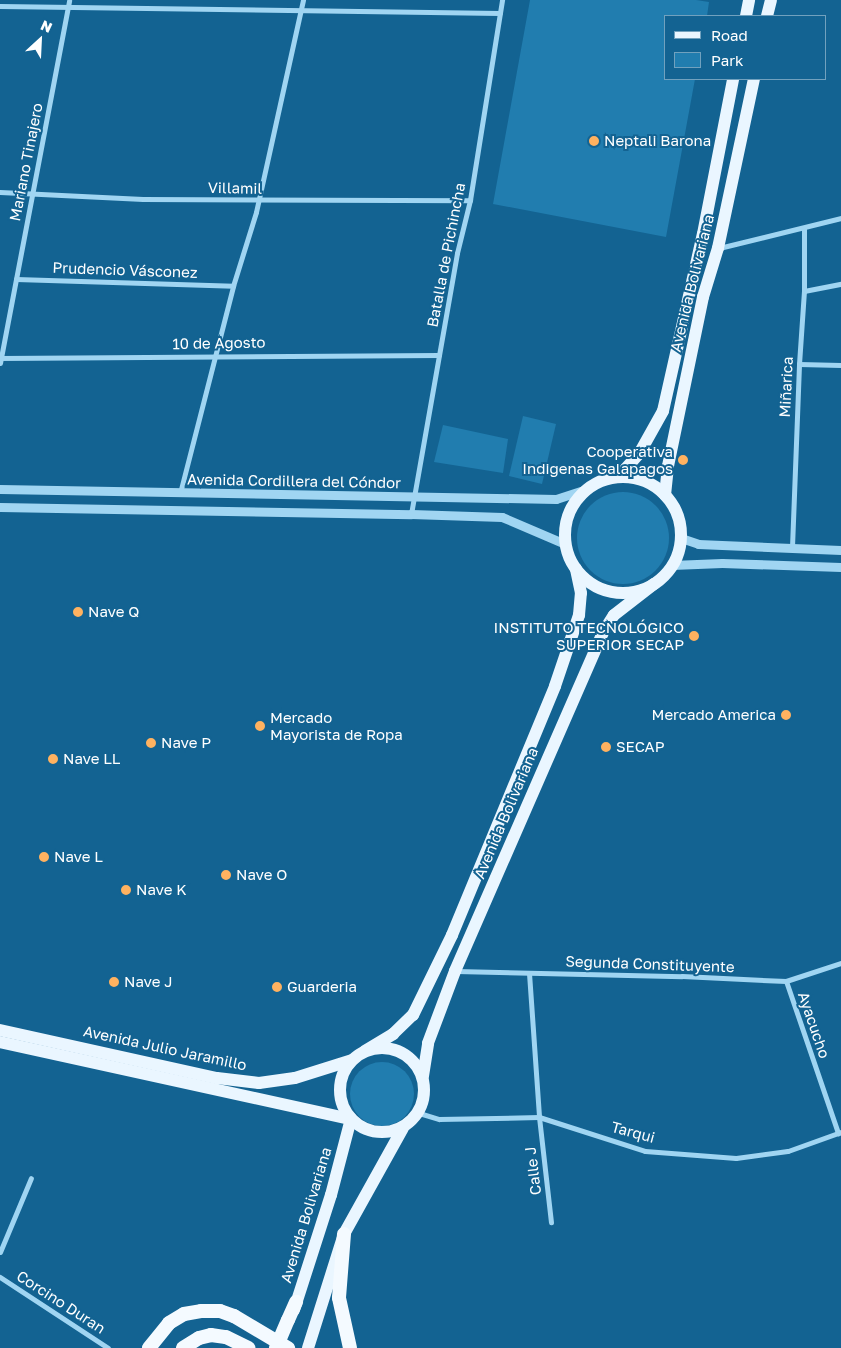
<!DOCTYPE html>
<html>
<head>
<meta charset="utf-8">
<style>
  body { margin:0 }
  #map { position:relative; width:841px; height:1348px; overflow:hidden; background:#136392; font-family:"Golos Text",sans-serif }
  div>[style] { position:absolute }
  .green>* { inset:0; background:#217daf }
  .round { border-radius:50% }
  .minor>* { height:5px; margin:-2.5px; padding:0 2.5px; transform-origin:2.5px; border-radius:2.5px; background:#a0d5f2 }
  .tertiary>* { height:9px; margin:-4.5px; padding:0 4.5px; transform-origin:4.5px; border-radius:4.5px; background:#a0d5f2 }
  .primary>* { height:12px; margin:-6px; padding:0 6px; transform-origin:6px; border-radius:6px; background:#eaf6ff }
  .primary>.ring { margin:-6px; padding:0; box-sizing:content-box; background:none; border:12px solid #eaf6ff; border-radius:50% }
  .trunk>* { height:14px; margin:-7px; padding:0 7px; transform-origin:7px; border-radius:7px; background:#f4faff }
  .trunk-bridge>* { height:14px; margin:-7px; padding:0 7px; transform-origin:7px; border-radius:7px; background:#f4faff }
  .dots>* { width:14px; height:14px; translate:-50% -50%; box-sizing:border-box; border:2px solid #136392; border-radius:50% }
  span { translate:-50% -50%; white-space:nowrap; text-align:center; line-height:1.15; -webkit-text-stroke:4px #136392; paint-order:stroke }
  .poi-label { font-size:15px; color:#fff }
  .left { translate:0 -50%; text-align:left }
  .right { translate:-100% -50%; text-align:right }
  .street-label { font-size:15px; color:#fff }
  .legend { position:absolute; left:664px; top:15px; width:162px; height:65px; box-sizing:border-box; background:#136392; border:1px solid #71a1be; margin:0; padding:6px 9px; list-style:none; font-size:15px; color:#fff }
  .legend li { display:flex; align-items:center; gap:10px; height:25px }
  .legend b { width:25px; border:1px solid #71a1be }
  .north { position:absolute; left:15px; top:15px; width:50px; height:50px; -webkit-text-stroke:4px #136392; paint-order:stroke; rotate:25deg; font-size:14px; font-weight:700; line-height:20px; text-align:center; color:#fff }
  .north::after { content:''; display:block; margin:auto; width:18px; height:22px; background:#fff; clip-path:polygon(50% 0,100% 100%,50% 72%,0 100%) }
</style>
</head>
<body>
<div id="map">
  <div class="green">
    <div style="clip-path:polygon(530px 0,696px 0,709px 2px,707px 16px,665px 16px,665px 79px,695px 79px,666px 237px,493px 204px)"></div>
    <div style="clip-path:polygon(523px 416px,556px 424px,542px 484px,509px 476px)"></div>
    <div style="clip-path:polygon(443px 425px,508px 439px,503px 473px,434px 462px)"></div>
    <div class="round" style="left:577px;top:492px;width:92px;height:92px"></div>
    <div class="round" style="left:350px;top:1062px;width:64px;height:64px"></div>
  </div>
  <div class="minor">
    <div style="left:0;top:6px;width:500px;rotate:0.8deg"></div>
    <div style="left:0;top:192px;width:143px;rotate:2.8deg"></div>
    <div style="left:143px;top:199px;width:327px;rotate:0.2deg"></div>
    <div style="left:719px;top:248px;width:126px;rotate:-13.8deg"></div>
    <div style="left:16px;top:279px;width:217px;rotate:1.8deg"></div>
    <div style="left:804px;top:291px;width:38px;rotate:-11deg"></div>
    <div style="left:0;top:358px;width:439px;rotate:-0.4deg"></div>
    <div style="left:0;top:363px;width:369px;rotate:-79.2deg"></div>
    <div style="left:799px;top:364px;width:42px;rotate:1.4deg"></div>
    <div style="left:180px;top:493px;width:214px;rotate:-75.6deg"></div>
    <div style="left:233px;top:286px;width:77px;rotate:-72.7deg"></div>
    <div style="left:256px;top:212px;width:217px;rotate:-77.5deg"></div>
    <div style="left:411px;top:514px;width:265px;rotate:-80deg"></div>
    <div style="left:457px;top:253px;width:55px;rotate:-76.2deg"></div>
    <div style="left:470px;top:200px;width:203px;rotate:-80.9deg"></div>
    <div style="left:792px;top:547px;width:183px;rotate:-87.8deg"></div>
    <div style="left:799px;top:364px;width:73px;rotate:-86.1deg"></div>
    <div style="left:804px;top:291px;width:63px;rotate:-90deg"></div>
    <div style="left:456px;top:971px;width:226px;rotate:1.3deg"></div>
    <div style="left:682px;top:976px;width:104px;rotate:2.8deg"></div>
    <div style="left:786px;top:981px;width:58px;rotate:-18.1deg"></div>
    <div style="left:529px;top:973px;width:144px;rotate:86deg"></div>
    <div style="left:539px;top:1117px;width:106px;rotate:83.5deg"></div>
    <div style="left:786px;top:981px;width:161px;rotate:71.1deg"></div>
    <div style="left:419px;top:1113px;width:21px;rotate:17deg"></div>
    <div style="left:439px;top:1119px;width:100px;rotate:-1.1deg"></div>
    <div style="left:539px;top:1117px;width:111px;rotate:17.8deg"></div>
    <div style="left:645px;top:1151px;width:91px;rotate:4.4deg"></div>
    <div style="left:736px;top:1158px;width:52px;rotate:-7.7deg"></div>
    <div style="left:788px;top:1151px;width:56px;rotate:-19.7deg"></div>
    <div style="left:0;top:1252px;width:80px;rotate:-67.3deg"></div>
    <div style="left:0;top:1277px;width:129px;rotate:33.3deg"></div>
  </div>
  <div class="tertiary">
    <div style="left:0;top:489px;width:556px;rotate:1.03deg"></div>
    <div style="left:556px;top:499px;width:33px;rotate:-18deg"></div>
    <div style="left:0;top:507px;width:411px;rotate:1deg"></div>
    <div style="left:411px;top:514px;width:91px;rotate:1.9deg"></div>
    <div style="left:502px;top:517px;width:69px;rotate:23.2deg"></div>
    <div style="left:681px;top:538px;width:18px;rotate:19deg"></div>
    <div style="left:698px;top:544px;width:143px;rotate:2.4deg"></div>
    <div style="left:672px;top:565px;width:50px;rotate:-2.3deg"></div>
    <div style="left:722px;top:563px;width:119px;rotate:1.9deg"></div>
  </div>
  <div class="primary">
    <div style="left:746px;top:16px;width:16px;rotate:-79deg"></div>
    <div style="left:767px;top:16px;width:16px;rotate:-76deg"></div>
    <div style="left:618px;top:477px;width:31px;rotate:-48deg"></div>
    <div style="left:639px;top:454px;width:49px;rotate:-60.8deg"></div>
    <div style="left:663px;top:411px;width:181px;rotate:-77.3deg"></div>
    <div style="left:703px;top:234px;width:158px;rotate:-79deg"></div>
    <div class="ring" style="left:565px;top:477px;width:104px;height:104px"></div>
    <div style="left:665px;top:495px;width:29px;rotate:-84deg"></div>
    <div style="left:668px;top:466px;width:173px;rotate:-78.3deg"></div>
    <div style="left:703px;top:297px;width:51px;rotate:-73deg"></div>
    <div style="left:718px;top:248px;width:173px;rotate:-78deg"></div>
    <div style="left:0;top:1030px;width:222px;rotate:12.5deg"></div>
    <div style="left:217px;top:1078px;width:42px;rotate:6.8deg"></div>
    <div style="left:259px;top:1083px;width:36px;rotate:-8deg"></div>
    <div style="left:295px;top:1078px;width:60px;rotate:-17.5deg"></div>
    <div style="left:0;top:1042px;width:359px;rotate:12.4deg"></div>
    <div class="ring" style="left:340px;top:1048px;width:72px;height:72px"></div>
    <div style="left:365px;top:1051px;width:33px;rotate:-31deg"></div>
    <div style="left:393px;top:1034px;width:28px;rotate:-44deg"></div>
    <div style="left:413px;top:1015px;width:89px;rotate:-64deg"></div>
    <div style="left:452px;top:935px;width:269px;rotate:-67.5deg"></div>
    <div style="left:555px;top:686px;width:75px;rotate:-71.3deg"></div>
    <div style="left:579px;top:615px;width:22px;rotate:-85deg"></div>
    <div style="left:581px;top:593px;width:25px;rotate:-102deg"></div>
    <div style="left:423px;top:1076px;width:33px;rotate:-81deg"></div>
    <div style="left:428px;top:1043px;width:77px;rotate:-69.4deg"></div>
    <div style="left:455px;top:971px;width:368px;rotate:-66.4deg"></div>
    <div style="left:602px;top:634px;width:22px;rotate:-58deg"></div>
    <div style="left:614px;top:615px;width:51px;rotate:-37.8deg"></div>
    <div style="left:294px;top:1310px;width:121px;rotate:-72.2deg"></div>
    <div style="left:331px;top:1195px;width:79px;rotate:-75.3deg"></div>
    <div style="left:308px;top:1348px;width:120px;rotate:-72.5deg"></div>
    <div style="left:344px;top:1234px;width:121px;rotate:-60.9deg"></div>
  </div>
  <div class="trunk">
    <div style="left:344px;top:1234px;width:64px;rotate:94.5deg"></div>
    <div style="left:339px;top:1298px;width:51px;rotate:77.6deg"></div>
    <div style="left:288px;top:1320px;width:20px;rotate:-66deg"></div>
    <div style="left:149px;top:1348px;width:32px;rotate:-51deg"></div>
    <div style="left:169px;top:1323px;width:17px;rotate:-31deg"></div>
    <div style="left:184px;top:1314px;width:17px;rotate:-10deg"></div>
    <div style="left:201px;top:1311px;width:19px"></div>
    <div style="left:220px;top:1311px;width:15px;rotate:20deg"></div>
    <div style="left:234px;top:1316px;width:63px;rotate:30.7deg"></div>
    <div style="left:183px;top:1348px;width:19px;rotate:-32deg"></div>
    <div style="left:199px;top:1338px;width:12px;rotate:-14deg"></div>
    <div style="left:211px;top:1335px;width:15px;rotate:8deg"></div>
    <div style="left:226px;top:1337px;width:25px;rotate:26deg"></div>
  </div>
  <div class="trunk-bridge">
    <div style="left:276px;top:1348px;width:30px;rotate:-67deg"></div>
  </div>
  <div class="dots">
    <div style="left:594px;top:141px;background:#ffb260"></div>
    <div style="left:683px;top:460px;background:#ffb260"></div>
    <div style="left:78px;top:612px;background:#ffb260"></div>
    <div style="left:694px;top:636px;background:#ffb260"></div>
    <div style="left:786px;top:715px;background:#ffb260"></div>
    <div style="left:260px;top:726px;background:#ffb260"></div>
    <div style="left:151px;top:743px;background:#ffb260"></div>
    <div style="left:606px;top:747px;background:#ffb260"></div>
    <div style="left:53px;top:759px;background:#ffb260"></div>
    <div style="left:44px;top:857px;background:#ffb260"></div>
    <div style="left:226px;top:875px;background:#ffb260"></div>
    <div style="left:126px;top:890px;background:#ffb260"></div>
    <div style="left:114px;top:982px;background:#ffb260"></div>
    <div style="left:277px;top:987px;background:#ffb260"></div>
  </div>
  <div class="poi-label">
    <span class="left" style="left:604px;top:141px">Neptali Barona</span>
    <span class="right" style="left:673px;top:460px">Cooperativa<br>Indigenas Galapagos</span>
    <span class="left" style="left:88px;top:612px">Nave Q</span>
    <span class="right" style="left:684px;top:636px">INSTITUTO TECNOLÓGICO<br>SUPERIOR SECAP</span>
    <span class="right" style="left:776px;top:715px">Mercado America</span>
    <span class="left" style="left:270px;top:726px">Mercado<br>Mayorista de Ropa</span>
    <span class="left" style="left:161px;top:743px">Nave P</span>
    <span class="left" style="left:616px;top:747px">SECAP</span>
    <span class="left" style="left:63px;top:759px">Nave LL</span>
    <span class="left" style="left:54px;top:857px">Nave L</span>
    <span class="left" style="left:236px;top:875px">Nave O</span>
    <span class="left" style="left:136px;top:890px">Nave K</span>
    <span class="left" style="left:124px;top:982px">Nave J</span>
    <span class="left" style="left:287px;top:987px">Guarderia</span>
  </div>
  <div class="street-label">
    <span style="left:26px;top:162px;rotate:-79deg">Mariano Tinajero</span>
    <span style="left:235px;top:188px;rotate:1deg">Villamil</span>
    <span style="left:446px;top:255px;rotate:-79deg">Batalla de Pichincha</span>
    <span style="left:125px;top:270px;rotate:2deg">Prudencio Vásconez</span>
    <span style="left:692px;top:283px;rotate:-76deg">Avenida Bolivariana</span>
    <span style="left:219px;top:343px;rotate:-1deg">10 de Agosto</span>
    <span style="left:786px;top:387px;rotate:-87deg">Miñarica</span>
    <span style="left:294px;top:481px;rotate:1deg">Avenida Cordillera del Cóndor</span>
    <span style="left:506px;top:813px;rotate:-67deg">Avenida Bolivariana</span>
    <span style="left:650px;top:964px;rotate:2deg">Segunda Constituyente</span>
    <span style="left:814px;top:1025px;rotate:71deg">Ayacucho</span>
    <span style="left:165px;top:1048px;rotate:12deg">Avenida Julio Jaramillo</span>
    <span style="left:633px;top:1132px;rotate:15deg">Tarqui</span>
    <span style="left:533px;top:1171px;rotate:-97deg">Calle J</span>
    <span style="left:306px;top:1215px;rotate:-73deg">Avenida Bolivariana</span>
    <span style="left:61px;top:1302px;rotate:33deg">Corcino Duran</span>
  </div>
  <ul class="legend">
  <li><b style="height:6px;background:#eaf6ff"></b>Road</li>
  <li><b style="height:14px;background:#217daf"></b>Park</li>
  </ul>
  <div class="north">N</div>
</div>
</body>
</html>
